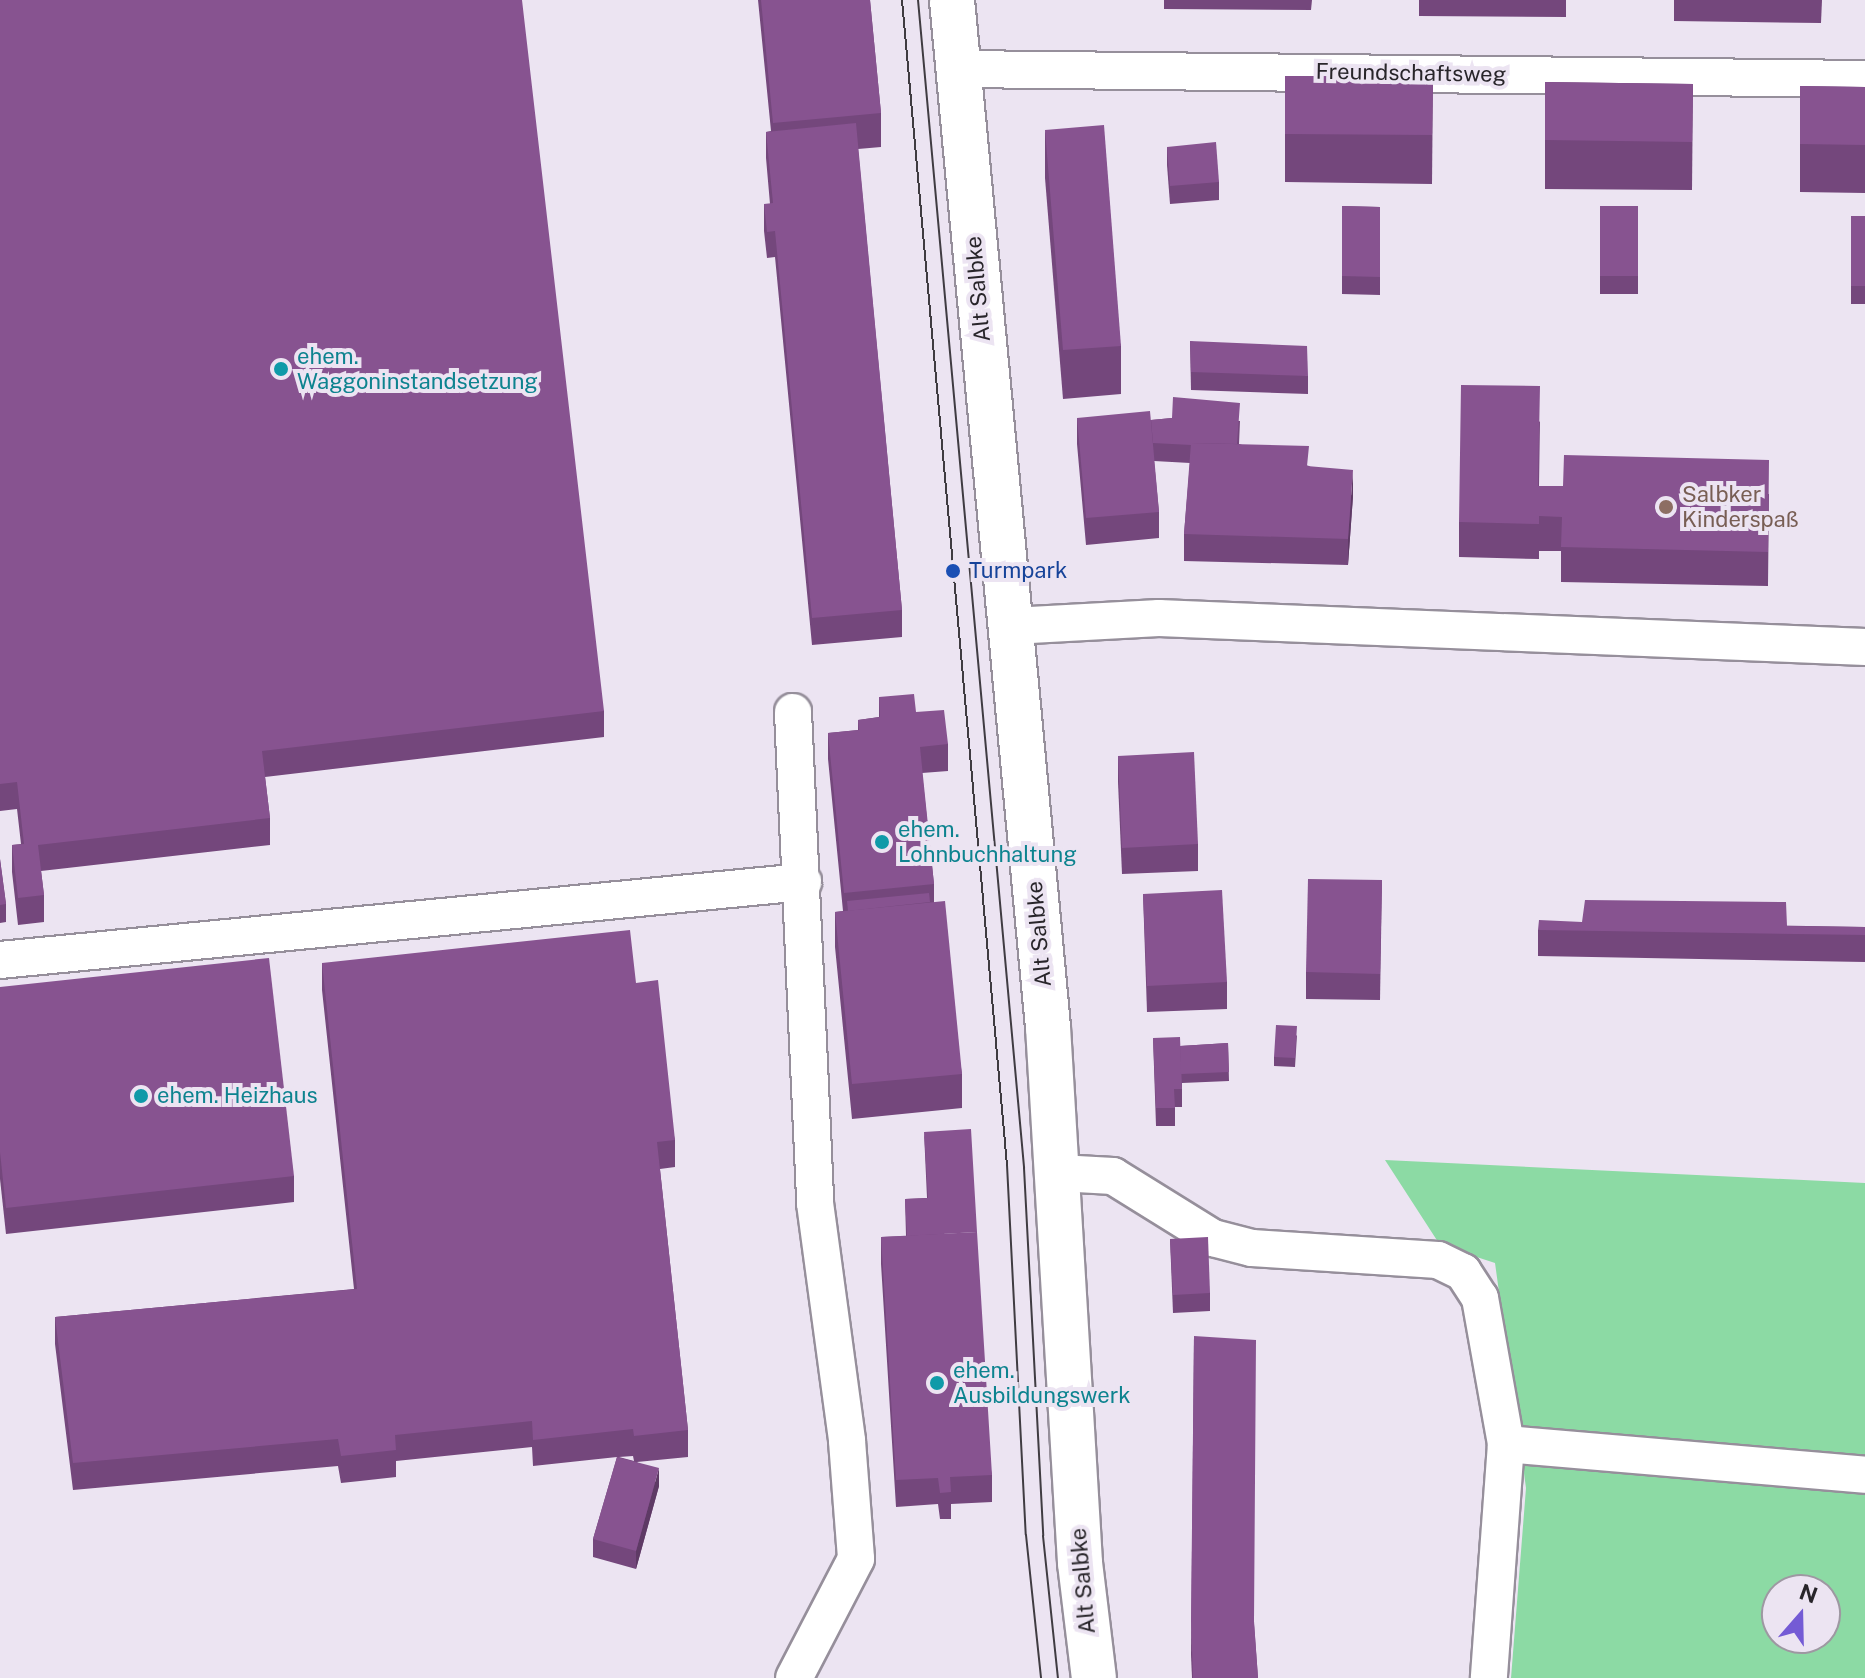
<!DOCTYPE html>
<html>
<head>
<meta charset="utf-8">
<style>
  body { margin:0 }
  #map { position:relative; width:1865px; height:1678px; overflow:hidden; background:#ece4f2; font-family:"Public Sans",sans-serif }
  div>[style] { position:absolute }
  .green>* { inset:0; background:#8cdaa4 }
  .roads { filter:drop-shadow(2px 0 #968f9b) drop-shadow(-2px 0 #968f9b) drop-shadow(0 2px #968f9b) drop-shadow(0 -2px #968f9b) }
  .minor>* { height:36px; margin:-18px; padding:0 18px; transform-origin:18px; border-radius:18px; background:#fff }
  .major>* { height:44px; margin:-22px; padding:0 22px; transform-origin:22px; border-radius:22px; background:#fff }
  .tram>* { height:2px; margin:-1px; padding:0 1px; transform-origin:1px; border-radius:1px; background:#403c42 }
  .wall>* { inset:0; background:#74477c }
  .shaded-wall>* { inset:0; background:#5e3a65 }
  .building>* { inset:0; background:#875390 }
  .dots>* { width:22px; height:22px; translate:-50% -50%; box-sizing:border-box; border:4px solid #ece4f2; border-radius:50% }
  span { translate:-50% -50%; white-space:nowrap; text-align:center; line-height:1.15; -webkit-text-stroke:8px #ece4f2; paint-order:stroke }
  .street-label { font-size:22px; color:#28252a }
  .culture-label { font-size:22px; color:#0d838f }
  .left { translate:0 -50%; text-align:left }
  .education-label { font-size:22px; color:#785e54 }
  .transit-label { font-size:22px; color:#164399 }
  .north { position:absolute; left:1761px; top:1574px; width:80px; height:80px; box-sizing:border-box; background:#ece4f2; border:2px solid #9e98a2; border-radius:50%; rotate:20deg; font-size:22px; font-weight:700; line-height:32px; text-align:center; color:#28252a }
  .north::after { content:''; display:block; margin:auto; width:28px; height:36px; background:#745bd5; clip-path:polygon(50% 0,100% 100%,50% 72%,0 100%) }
</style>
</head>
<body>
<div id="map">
  <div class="green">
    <div style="clip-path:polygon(evenodd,1385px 1160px,1865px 1183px,1865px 1678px,1511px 1678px,1526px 1488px,1495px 1263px,1440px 1245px,1385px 1160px,1777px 1590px,1825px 1590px,1825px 1638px,1777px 1638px,1777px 1590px)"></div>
  </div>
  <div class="roads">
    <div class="minor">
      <div style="left:958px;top:69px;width:907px;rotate:0.63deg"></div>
      <div style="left:1012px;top:626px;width:147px;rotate:-3.1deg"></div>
      <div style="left:1159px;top:618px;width:707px;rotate:2.35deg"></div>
      <div style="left:793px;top:712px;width:491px;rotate:87.4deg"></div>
      <div style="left:815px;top:1203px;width:240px;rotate:82.3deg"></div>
      <div style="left:847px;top:1441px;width:118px;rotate:85.6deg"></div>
      <div style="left:856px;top:1559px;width:134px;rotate:117.5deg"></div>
      <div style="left:0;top:960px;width:807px;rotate:-5.55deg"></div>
      <div style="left:1059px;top:1173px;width:54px;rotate:3.2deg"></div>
      <div style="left:1113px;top:1176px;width:118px;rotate:31.8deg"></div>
      <div style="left:1213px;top:1238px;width:40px;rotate:14.4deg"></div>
      <div style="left:1252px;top:1248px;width:186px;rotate:3.7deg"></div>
      <div style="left:1438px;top:1260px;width:28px;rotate:26deg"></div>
      <div style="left:1463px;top:1272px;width:31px;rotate:57deg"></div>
      <div style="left:1480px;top:1298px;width:148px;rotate:79.9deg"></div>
      <div style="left:1506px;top:1444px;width:235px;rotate:94.2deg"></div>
      <div style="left:1506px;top:1444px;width:360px;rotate:4.9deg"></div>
    </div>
    <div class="major">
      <div style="left:952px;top:0;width:1031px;rotate:84.66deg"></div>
      <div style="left:1048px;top:1027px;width:537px;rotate:86.58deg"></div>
      <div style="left:1080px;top:1563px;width:116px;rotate:83.1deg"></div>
    </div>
  </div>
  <div class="tram">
    <div style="left:902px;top:0;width:1170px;rotate:84.85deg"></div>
    <div style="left:1007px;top:1165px;width:370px;rotate:87.1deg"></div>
    <div style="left:1026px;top:1535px;width:144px;rotate:84deg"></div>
    <div style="left:918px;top:0;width:1173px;rotate:84.81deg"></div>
    <div style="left:1024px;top:1168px;width:368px;rotate:87deg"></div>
    <div style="left:1043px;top:1536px;width:143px;rotate:84deg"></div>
  </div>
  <div class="wall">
    <div style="clip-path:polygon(0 0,604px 711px,604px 737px,265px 777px,270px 818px,270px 845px,41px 871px,44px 895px,44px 922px,18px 925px,12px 872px,12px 845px,21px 844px,17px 809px,0 811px)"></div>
    <div style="clip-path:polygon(758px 0,870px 0,881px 113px,881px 147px,858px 149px,902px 610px,902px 637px,812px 645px,775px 257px,767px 258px,764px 231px,764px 204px,770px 204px,766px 158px,766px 132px,771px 131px)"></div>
    <div style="clip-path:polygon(1164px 0,1312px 0,1311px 10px,1164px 9px)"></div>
    <div style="clip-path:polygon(1419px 0,1566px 0,1566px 17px,1419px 16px)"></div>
    <div style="clip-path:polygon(1674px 0,1822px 0,1821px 23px,1674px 21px)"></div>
    <div style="clip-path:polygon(1285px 76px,1433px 77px,1432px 184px,1285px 182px)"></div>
    <div style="clip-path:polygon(1545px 82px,1693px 84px,1692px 190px,1545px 189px)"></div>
    <div style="clip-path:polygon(1800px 86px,1865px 87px,1865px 193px,1800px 192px)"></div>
    <div style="clip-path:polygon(1045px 130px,1121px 346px,1121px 394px,1063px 399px,1045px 178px)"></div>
    <div style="clip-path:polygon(1167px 147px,1219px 182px,1219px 200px,1170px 204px,1167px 165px)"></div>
    <div style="clip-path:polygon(1342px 206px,1380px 207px,1380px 295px,1342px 294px)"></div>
    <div style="clip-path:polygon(1600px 206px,1638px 206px,1638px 294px,1600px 294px)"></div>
    <div style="clip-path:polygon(1851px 216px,1865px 216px,1865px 304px,1851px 304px)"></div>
    <div style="clip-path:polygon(1190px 341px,1308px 376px,1308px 394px,1191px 390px)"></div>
    <div style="clip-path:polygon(1077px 418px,1151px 420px,1172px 418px,1240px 421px,1239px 444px,1309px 466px,1353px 496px,1348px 565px,1184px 561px,1184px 534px,1190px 463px,1154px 461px,1159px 512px,1159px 538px,1086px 545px,1077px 444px)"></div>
    <div style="clip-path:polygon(1540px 421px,1539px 486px,1769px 494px,1768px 586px,1561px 582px,1561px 551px,1539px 551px,1539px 559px,1459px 557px,1459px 522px)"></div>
    <div style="clip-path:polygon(879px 697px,916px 712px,948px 744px,948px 771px,922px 773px,934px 884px,934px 902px,962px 1074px,962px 1108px,852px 1119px,835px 947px,835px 912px,843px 911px,828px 759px,828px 733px,858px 730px,858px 720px,879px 717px)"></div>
    <div style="clip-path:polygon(1118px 756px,1198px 844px,1198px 871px,1122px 874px,1118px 782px)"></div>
    <div style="clip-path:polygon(0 859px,6px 904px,6px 922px,0 923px)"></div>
    <div style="clip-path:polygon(1382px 880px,1380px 1000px,1306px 999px,1306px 972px)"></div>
    <div style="clip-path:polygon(1143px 894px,1227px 982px,1227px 1009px,1147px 1012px)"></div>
    <div style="clip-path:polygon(1582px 922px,1865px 927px,1865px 962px,1538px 956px,1538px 930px)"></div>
    <div style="clip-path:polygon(evenodd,322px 963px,636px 983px,675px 1140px,675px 1167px,660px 1169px,688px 1430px,688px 1457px,637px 1462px,659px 1486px,636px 1569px,593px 1557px,593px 1539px,617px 1457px,533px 1466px,532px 1447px,396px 1461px,396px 1477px,360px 1481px,341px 1483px,338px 1466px,73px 1490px,55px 1344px,55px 1317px,354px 1289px,322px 990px,322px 963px,633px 1456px,634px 1461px,619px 1457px,633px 1456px)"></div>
    <div style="clip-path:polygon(0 987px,294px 1176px,294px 1202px,6px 1234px,0 1179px)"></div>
    <div style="clip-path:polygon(1297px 1035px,1295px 1067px,1274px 1066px,1274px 1057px)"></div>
    <div style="clip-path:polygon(1153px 1038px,1180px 1046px,1228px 1043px,1229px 1081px,1182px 1083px,1182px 1107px,1175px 1107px,1175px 1126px,1156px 1126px)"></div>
    <div style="clip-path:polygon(924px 1132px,992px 1475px,992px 1502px,951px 1504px,951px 1519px,940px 1519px,938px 1504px,896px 1507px,881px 1264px,881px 1237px,906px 1236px,905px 1199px,927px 1198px)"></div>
    <div style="clip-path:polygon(1170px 1239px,1210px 1293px,1210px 1311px,1173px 1313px)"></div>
    <div style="clip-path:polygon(1194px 1336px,1254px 1624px,1258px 1678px,1192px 1678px,1191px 1655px)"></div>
  </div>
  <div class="shaded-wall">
    <div style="clip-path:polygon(1353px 470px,1353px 496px,1348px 565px,1348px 539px)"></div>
    <div style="clip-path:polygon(659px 1468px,659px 1486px,636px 1569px,636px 1551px)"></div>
  </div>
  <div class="building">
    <div style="clip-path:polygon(0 0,522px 0,604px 711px,262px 751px,270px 818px,38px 845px,44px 895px,18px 898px,12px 845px,24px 844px,17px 782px,0 784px)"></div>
    <div style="clip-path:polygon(761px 0,870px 0,881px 113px,773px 123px)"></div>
    <div style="clip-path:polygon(1285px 76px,1433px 77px,1432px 135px,1285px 134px)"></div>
    <div style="clip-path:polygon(1545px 82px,1693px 84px,1692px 142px,1545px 140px)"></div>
    <div style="clip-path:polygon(1800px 86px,1865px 87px,1865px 145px,1800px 144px)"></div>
    <div style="clip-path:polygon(856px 123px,902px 610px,812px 618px,775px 231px,767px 232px,764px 204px,773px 203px,766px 132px)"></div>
    <div style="clip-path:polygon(1104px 125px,1121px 346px,1063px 350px,1045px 130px)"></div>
    <div style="clip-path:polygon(1216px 142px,1219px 182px,1170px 186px,1167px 147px)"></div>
    <div style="clip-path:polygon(1342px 206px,1380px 207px,1380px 277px,1342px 276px)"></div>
    <div style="clip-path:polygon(1600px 206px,1638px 206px,1638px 276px,1600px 276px)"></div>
    <div style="clip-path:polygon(1851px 216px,1865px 216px,1865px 286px,1851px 286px)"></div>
    <div style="clip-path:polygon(1190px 341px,1307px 346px,1308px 376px,1191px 372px)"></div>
    <div style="clip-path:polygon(1461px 385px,1540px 386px,1538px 486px,1563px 486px,1564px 455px,1769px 460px,1768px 552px,1561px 547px,1562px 517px,1539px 516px,1539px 524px,1459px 522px)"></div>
    <div style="clip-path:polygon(1173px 397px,1240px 403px,1237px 444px,1191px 443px,1191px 445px,1153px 443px,1151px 420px,1172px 418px)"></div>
    <div style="clip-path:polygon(1150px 411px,1159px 512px,1086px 518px,1077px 418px)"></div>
    <div style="clip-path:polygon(1191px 443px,1309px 446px,1307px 466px,1353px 470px,1348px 539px,1184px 534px)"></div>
    <div style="clip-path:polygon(914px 694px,916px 712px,944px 710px,948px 744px,920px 747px,934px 884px,844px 893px,828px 733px,859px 730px,858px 720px,880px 717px,879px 697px)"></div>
    <div style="clip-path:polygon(1194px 752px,1198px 844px,1122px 848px,1118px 756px)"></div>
    <div style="clip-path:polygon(0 859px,6px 904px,0 905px)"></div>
    <div style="clip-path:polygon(1308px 879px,1382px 880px,1380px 974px,1306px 972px)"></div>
    <div style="clip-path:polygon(1222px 890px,1227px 982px,1147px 986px,1143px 894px)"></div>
    <div style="clip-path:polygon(929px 893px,930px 902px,848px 911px,847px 901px)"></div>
    <div style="clip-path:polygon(1585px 900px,1786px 902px,1787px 926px,1865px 927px,1865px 935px,1538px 930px,1539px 920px,1582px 922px)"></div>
    <div style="clip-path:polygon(945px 901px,962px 1074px,852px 1084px,835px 912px)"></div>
    <div style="clip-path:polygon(630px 930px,636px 983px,658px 980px,675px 1140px,657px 1142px,688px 1430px,634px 1436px,633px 1429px,533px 1440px,532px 1421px,395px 1435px,396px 1450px,360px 1454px,341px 1456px,338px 1439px,73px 1463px,55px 1317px,357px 1289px,322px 963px)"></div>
    <div style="clip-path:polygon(269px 958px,294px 1176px,6px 1208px,0 1152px,0 987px)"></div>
    <div style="clip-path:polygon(1276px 1025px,1297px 1026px,1295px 1058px,1274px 1057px)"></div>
    <div style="clip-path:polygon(1180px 1037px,1182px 1089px,1174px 1089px,1175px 1108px,1156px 1108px,1153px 1038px)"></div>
    <div style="clip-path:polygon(1228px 1043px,1229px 1072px,1181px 1074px,1180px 1046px)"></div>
    <div style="clip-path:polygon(971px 1129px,977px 1232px,907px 1236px,905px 1199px,928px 1198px,924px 1132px)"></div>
    <div style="clip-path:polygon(977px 1232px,992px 1475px,950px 1477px,951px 1492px,940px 1493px,938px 1478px,896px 1480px,881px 1237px)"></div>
    <div style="clip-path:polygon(1208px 1237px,1210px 1293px,1173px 1295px,1170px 1239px)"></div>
    <div style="clip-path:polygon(1194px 1336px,1256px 1340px,1254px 1621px,1258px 1678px,1193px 1678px,1191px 1621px)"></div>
    <div style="clip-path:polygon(617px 1457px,659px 1468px,636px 1551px,593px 1539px)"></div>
  </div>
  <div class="dots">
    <div style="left:281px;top:369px;background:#0f9aa8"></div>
    <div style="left:1666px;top:507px;background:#8d6e63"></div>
    <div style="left:953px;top:571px;background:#1a4fb4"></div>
    <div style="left:882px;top:842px;background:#0f9aa8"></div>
    <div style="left:141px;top:1096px;background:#0f9aa8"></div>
    <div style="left:937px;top:1383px;background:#0f9aa8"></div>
  </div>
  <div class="street-label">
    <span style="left:1411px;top:73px;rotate:1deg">Freundschaftsweg</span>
    <span style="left:978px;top:289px;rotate:-95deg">Alt Salbke</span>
    <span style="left:1039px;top:934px;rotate:-95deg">Alt Salbke</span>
    <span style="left:1083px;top:1581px;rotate:-95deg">Alt Salbke</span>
  </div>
  <div class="culture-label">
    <span class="left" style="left:297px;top:369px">ehem.<br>Waggoninstandsetzung</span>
    <span class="left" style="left:898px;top:842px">ehem.<br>Lohnbuchhaltung</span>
    <span class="left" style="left:157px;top:1096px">ehem. Heizhaus</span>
    <span class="left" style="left:953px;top:1383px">ehem.<br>Ausbildungswerk</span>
  </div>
  <div class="education-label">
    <span class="left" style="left:1682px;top:507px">Salbker<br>Kinderspaß</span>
  </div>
  <div class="transit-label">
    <span class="left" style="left:969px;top:571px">Turmpark</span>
  </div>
  <div class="north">N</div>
</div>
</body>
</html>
